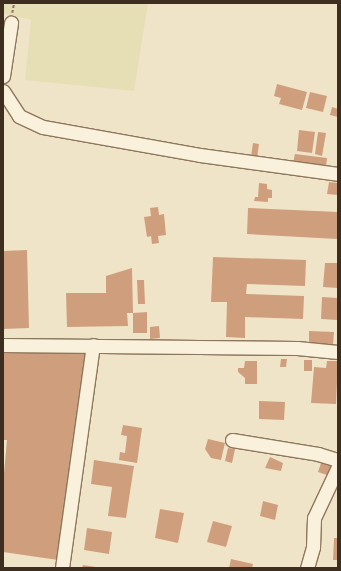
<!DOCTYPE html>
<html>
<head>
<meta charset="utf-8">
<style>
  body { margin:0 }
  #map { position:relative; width:341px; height:571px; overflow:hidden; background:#f0e4c8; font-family:"Times New Roman",serif }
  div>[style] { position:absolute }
  .farmland>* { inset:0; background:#e6deb5 }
  .building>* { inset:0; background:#cf9f7d }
  .path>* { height:1.5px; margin-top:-0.75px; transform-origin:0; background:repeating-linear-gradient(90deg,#8d765c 0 3px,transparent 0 5px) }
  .roads { filter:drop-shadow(1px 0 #8d765c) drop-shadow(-1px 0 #8d765c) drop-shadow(0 1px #8d765c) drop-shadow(0 -1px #8d765c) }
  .minor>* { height:13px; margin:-6.5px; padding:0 6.5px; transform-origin:6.5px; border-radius:6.5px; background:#faf1dc }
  span { translate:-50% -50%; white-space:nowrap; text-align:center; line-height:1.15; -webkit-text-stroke:3.5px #f7eed8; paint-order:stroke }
  .frame { position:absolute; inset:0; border:4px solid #3d2e20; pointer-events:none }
</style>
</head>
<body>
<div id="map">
  <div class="farmland">
    <div style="clip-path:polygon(3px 3px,148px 3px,134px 91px,25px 80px,31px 20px,3px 13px)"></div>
  </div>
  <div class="building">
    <div style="clip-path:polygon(277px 84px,307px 92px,302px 110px,279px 104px,281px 98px,274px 96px)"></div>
    <div style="clip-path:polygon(310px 92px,327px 96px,323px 112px,306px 108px)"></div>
    <div style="clip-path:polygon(332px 107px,338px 109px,338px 117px,330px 115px)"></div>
    <div style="clip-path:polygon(299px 130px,315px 132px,312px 153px,297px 151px)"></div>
    <div style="clip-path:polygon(318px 132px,326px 133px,322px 156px,315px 154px)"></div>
    <div style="clip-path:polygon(253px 143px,259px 144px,257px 158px,251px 157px)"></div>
    <div style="clip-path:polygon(295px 154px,327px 158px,326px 167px,293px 163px)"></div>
    <div style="clip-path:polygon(329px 182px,338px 183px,338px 195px,327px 194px)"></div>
    <div style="clip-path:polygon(259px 183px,267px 184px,267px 189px,272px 190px,272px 198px,268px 198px,268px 202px,254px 201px,255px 197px,258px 197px)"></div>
    <div style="clip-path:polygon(158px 207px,159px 215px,164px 214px,166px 235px,158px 236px,159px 243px,152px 244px,151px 236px,147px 237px,144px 217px,151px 216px,150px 208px)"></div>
    <div style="clip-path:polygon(248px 208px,338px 212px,337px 239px,247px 234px)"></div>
    <div style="clip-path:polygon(27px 250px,29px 328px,3px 329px,3px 251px)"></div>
    <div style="clip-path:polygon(213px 257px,306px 260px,305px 286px,247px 284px,246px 294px,304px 296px,303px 319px,245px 317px,245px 338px,226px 337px,227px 302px,211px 302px)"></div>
    <div style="clip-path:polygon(325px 263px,338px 263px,338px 288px,323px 287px)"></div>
    <div style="clip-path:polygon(132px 268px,133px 313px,127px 313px,128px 326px,67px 327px,66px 293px,106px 293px,106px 276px)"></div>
    <div style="clip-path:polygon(137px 280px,144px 280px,145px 304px,138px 304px)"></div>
    <div style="clip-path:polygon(322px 297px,338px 298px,338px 320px,321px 319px)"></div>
    <div style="clip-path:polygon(147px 312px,147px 333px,133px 333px,133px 313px)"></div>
    <div style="clip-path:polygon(159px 326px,160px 338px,150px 339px,150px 327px)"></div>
    <div style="clip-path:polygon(309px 331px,334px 332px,333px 345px,309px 343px)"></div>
    <div style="clip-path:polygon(3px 353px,86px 353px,58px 560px,3px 552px,3px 484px,7px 440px,3px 440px)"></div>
    <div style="clip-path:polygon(281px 359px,287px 359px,286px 367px,280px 367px)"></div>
    <div style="clip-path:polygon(304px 360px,312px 360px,312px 371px,304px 371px)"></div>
    <div style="clip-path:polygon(245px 361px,257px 361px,257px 384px,245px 384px,245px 378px,238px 372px,238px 368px,244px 368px)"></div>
    <div style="clip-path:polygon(327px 361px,338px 361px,336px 404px,311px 403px,314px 367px,326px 368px)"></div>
    <div style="clip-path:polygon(259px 401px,285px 402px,284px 420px,259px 419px)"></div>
    <div style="clip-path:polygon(123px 425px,142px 428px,137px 463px,119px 460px,120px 452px,125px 453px,127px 436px,121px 435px)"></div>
    <div style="clip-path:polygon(208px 439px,225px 443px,221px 460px,211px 458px,205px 449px)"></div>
    <div style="clip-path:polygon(228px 448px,235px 449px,232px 463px,225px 461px)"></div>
    <div style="clip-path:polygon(270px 457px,283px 463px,281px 471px,265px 468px)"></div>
    <div style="clip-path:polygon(94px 460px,134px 466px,126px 518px,108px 516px,112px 487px,91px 484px)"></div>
    <div style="clip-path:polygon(322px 460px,334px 464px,330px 476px,318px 472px)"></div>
    <div style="clip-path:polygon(263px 501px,278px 505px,275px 520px,260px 516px)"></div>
    <div style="clip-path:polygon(160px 509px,184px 513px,178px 543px,155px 538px)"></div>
    <div style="clip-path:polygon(213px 521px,232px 526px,226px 547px,207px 542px)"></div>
    <div style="clip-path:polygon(87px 528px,112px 532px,109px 554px,84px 550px)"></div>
    <div style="clip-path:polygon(334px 538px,338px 538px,338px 560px,333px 560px)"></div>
    <div style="clip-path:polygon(231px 559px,253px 564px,252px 568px,229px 568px)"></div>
    <div style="clip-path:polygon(83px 565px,96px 567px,96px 568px,82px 568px)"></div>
  </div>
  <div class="path">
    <div style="left:12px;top:13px;width:10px;rotate:-79deg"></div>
  </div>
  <div class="roads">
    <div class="minor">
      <div style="left:3px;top:76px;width:54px;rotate:-81.4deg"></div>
      <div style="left:3px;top:91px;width:30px;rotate:57deg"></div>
      <div style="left:19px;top:116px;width:26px;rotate:25deg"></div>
      <div style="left:43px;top:127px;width:159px;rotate:10.1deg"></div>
      <div style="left:200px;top:155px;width:139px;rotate:7.8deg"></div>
      <div style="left:3px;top:345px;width:294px;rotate:0.6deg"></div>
      <div style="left:297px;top:348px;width:41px;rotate:5.6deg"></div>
      <div style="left:232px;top:440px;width:87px;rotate:9.2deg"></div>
      <div style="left:318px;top:454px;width:21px;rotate:17deg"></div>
      <div style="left:62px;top:568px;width:225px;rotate:-82.1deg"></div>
      <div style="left:307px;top:568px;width:22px;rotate:-74deg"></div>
      <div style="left:313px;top:547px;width:29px;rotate:-88deg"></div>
      <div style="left:314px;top:518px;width:56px;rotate:-64.8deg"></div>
    </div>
  </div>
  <div class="frame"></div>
</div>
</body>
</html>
